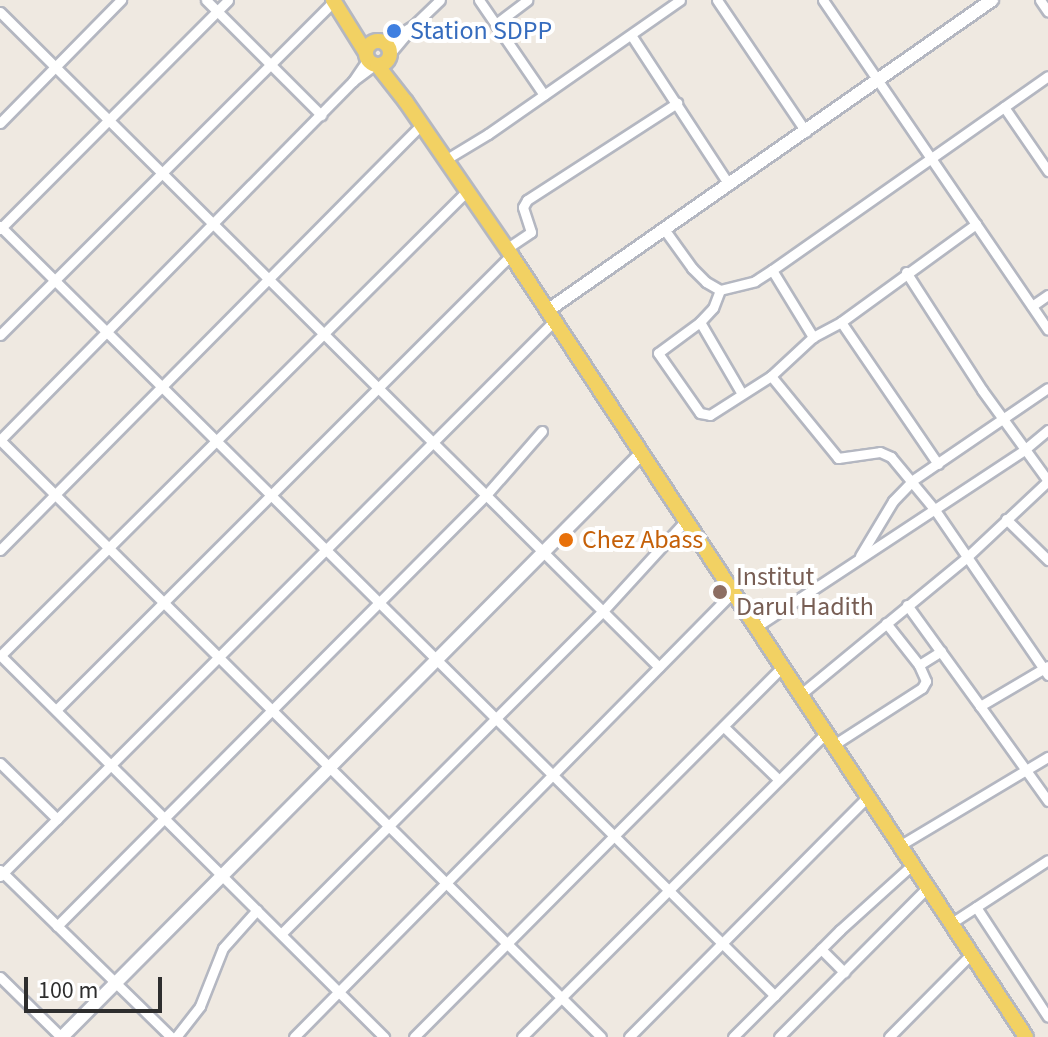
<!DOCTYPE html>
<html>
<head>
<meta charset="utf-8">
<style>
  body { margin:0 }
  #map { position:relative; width:1048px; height:1037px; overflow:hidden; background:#efe9e1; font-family:"Source Sans 3",sans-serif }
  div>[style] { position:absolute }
  .roads { filter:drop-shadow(2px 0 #b4b7c1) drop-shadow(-2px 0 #b4b7c1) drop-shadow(0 2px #b4b7c1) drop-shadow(0 -2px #b4b7c1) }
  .minor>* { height:9px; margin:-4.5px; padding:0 4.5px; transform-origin:4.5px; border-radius:4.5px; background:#fff }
  .tertiary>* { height:12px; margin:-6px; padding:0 6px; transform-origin:6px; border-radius:6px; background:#fff }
  .primary>* { height:14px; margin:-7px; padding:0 7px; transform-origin:7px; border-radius:7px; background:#f2d163 }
  .primary>.ring { margin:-7px; padding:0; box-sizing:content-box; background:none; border:14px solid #f2d163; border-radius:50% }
  .dots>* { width:22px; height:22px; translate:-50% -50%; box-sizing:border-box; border:4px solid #fff; border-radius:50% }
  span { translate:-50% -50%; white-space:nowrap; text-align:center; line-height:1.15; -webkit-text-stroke:8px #fff; paint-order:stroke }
  .shop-label { font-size:26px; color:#366cbe }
  .left { translate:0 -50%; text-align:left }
  .food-label { font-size:26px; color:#c56008 }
  .education-label { font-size:26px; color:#785e54 }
  .scale { position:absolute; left:24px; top:977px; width:138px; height:36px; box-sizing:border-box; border:4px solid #2e2e2e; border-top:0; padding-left:10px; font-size:24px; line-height:28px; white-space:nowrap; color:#2e2e2e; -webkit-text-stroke:6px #fff; paint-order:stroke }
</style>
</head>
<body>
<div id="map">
  <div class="roads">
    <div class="minor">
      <div style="left:206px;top:0;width:163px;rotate:45deg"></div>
      <div style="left:479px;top:0;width:115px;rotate:55.6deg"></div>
      <div style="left:717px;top:0;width:159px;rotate:56deg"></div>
      <div style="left:823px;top:0;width:399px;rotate:55.7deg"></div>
      <div style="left:1040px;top:0;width:14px;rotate:56deg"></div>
      <div style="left:0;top:12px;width:929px;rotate:44.83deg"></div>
      <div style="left:497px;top:23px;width:38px;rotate:-37deg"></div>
      <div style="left:414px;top:25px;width:36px;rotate:-44deg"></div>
      <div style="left:631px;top:35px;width:179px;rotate:56.8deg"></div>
      <div style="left:385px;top:43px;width:34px;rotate:-32deg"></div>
      <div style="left:414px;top:25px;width:35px;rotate:130deg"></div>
      <div style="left:368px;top:59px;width:27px;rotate:124deg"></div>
      <div style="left:353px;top:81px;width:26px;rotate:-37deg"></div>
      <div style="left:1004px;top:107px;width:78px;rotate:55.5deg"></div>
      <div style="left:0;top:123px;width:173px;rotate:-45.5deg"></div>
      <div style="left:445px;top:160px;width:50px;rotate:-31.2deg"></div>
      <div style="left:488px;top:134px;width:234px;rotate:-34.9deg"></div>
      <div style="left:0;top:226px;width:1092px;rotate:44.81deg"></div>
      <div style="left:0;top:229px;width:323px;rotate:-45.1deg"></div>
      <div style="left:664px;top:229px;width:48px;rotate:54.3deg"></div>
      <div style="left:692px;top:268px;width:20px;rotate:45deg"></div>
      <div style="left:706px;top:282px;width:16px;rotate:30deg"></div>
      <div style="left:720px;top:290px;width:36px;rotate:-14deg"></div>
      <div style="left:755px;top:281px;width:20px;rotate:-33deg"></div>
      <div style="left:772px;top:270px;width:79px;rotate:58.5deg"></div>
      <div style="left:813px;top:337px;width:32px;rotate:-28deg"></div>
      <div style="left:841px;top:322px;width:167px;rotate:-36deg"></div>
      <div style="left:506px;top:249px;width:30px;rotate:-34deg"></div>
      <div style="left:531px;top:232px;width:26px;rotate:-108deg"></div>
      <div style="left:523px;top:207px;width:8px;rotate:-60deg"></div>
      <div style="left:527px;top:200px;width:179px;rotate:-32.9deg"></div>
      <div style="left:772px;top:270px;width:337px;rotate:-35.1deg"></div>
      <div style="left:906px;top:272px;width:140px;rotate:57.2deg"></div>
      <div style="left:982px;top:390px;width:112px;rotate:54deg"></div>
      <div style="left:720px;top:290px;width:19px;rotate:111deg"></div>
      <div style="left:713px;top:308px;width:19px;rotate:133deg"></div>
      <div style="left:700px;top:322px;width:52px;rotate:143.6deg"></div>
      <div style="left:658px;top:353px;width:73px;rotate:55deg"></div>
      <div style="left:700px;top:413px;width:10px;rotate:11deg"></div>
      <div style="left:710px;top:415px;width:72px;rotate:-32.6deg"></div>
      <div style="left:771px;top:376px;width:106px;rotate:50.7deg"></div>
      <div style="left:838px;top:458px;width:42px;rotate:-8.1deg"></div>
      <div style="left:880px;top:452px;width:12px;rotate:24deg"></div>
      <div style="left:891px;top:457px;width:69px;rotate:50.3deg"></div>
      <div style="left:935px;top:510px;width:200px;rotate:55.6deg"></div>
      <div style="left:1032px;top:306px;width:19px;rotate:-35deg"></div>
      <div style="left:700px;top:322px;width:83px;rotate:59.7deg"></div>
      <div style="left:841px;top:322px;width:172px;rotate:55.7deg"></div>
      <div style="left:0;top:335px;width:472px;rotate:-45deg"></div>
      <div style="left:771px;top:376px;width:57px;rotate:-42.9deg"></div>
      <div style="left:0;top:440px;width:847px;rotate:44.81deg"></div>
      <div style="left:0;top:440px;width:503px;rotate:-45.48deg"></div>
      <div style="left:1006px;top:519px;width:59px;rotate:44.3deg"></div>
      <div style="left:0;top:550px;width:598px;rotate:-45.27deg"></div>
      <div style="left:860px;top:556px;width:64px;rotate:-59deg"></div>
      <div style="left:893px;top:501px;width:29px;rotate:-46deg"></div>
      <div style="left:913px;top:480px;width:163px;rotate:-34.3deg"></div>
      <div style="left:907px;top:605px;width:125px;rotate:54.1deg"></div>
      <div style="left:886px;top:623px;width:53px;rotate:51.8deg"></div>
      <div style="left:756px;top:627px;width:321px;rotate:-33.4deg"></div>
      <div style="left:1024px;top:450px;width:31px;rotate:-40deg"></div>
      <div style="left:0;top:655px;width:542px;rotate:44.85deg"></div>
      <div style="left:0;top:656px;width:659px;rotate:-44.88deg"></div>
      <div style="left:1048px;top:666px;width:79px;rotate:149.5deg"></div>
      <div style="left:980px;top:706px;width:117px;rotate:54.4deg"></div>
      <div style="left:801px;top:694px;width:215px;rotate:-39.5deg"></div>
      <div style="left:967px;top:557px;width:111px;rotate:-43.2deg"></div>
      <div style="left:56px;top:710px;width:643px;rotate:-45deg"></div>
      <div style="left:724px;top:727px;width:76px;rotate:43.9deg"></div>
      <div style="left:835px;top:744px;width:103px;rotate:-32.8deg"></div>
      <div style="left:922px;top:688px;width:8px;rotate:-60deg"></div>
      <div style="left:926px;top:681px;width:17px;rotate:-114deg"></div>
      <div style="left:919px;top:665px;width:26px;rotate:-32deg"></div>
      <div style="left:0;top:763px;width:80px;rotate:44.5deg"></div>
      <div style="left:899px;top:846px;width:174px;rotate:-30.9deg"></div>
      <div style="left:0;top:870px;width:239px;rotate:44.3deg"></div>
      <div style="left:0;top:876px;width:784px;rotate:-45.05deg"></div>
      <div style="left:976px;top:907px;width:131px;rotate:56.8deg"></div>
      <div style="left:953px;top:922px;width:113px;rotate:-33.1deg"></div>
      <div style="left:57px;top:926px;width:608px;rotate:-45.13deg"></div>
      <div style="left:486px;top:495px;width:85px;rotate:-48.8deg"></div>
      <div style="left:281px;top:934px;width:456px;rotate:-45.1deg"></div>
      <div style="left:603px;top:611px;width:123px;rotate:-47.6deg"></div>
      <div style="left:821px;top:949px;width:33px;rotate:45deg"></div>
      <div style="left:0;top:977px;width:86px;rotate:44.5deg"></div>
      <div style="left:176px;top:1037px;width:39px;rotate:-52deg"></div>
      <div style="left:200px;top:1006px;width:62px;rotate:-68.4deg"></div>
      <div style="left:223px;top:948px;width:51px;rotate:-48.2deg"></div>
      <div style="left:294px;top:1037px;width:624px;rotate:-45.39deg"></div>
      <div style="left:414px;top:1037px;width:523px;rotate:-45.15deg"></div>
      <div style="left:522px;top:1037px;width:431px;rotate:-45deg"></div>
      <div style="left:629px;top:1037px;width:339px;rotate:-45.2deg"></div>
      <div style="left:733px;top:1037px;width:151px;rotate:-45deg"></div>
      <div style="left:840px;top:930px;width:97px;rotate:-42.1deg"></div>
      <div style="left:779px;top:1037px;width:211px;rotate:-45.2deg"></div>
      <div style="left:889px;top:1037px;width:118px;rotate:-45.3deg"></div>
    </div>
    <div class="tertiary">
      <div style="left:547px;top:311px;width:543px;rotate:-34.95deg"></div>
      <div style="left:62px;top:1037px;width:823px;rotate:-45.2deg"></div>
    </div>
    <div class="primary">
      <div style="left:333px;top:0;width:62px;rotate:58.1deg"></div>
      <div class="ring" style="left:366px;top:41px;width:10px;height:10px"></div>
      <div style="left:377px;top:65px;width:47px;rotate:51.9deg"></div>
      <div style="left:406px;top:102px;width:186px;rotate:55.5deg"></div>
      <div style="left:511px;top:255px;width:936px;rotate:56.63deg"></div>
    </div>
  </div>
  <div class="dots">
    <div style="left:394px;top:31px;background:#3f7fe0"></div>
    <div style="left:566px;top:540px;background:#e8710a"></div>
    <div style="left:720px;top:592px;background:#8d6e63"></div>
  </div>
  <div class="shop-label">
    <span class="left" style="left:410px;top:31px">Station SDPP</span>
  </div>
  <div class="food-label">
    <span class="left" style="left:582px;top:540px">Chez Abass</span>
  </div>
  <div class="education-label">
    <span class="left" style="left:736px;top:592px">Institut<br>Darul Hadith</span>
  </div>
  <div class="scale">100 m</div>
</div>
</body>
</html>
